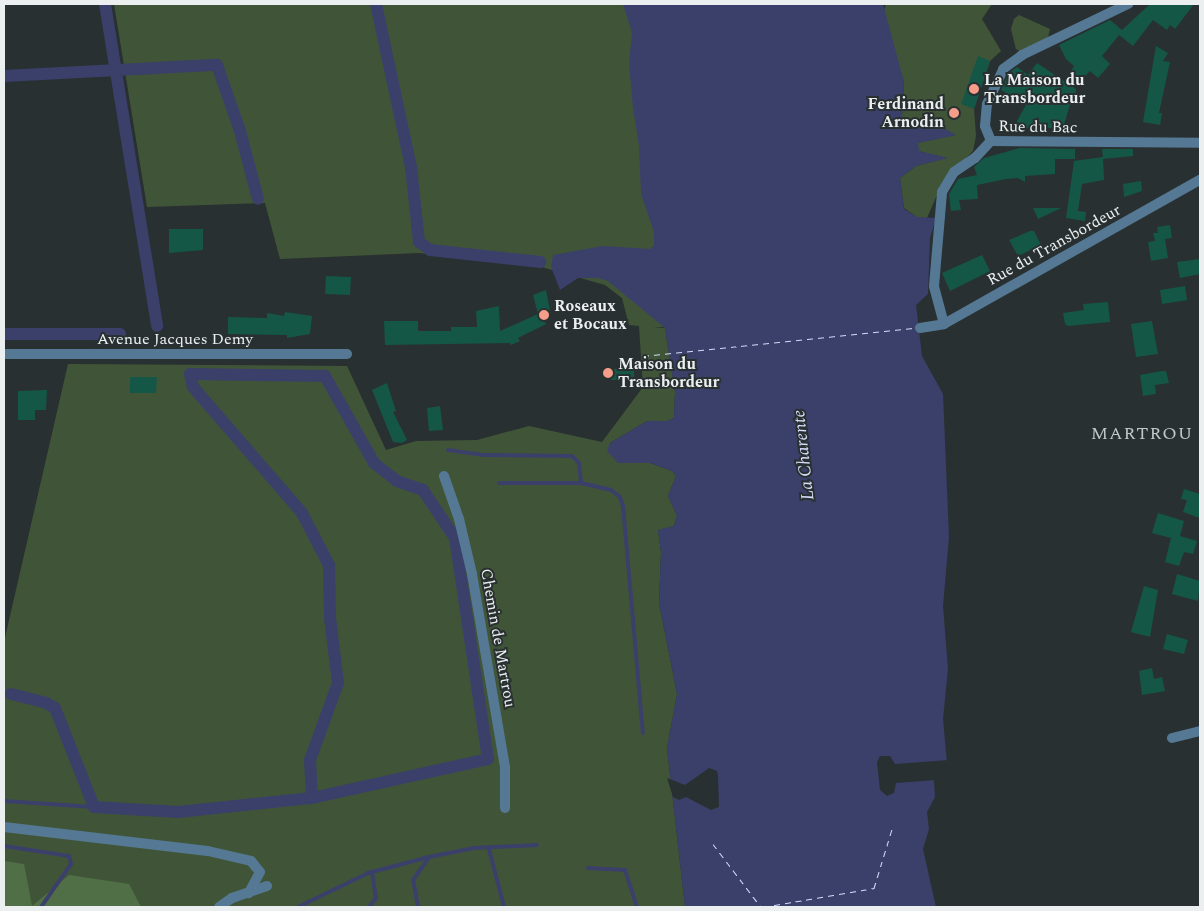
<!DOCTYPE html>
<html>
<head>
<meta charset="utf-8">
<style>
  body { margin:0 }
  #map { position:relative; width:1204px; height:911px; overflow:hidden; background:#293031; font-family:Spectral,serif }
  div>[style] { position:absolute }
  .green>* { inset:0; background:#405538 }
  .forest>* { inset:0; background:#516f46 }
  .water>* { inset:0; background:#3a406a }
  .pier>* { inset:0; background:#293031 }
  .stream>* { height:4px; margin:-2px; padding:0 2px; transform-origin:2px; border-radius:2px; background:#3a406a }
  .canal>* { height:12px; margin:-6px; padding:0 6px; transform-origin:6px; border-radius:6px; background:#3a406a }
  .ferry>* { height:1px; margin-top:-0.5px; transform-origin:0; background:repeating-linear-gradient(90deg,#d6dcfa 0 6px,transparent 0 11px) }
  .building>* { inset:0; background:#145746 }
  .street>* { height:10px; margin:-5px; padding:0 5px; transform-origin:5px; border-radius:5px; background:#557994 }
  .dots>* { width:14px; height:14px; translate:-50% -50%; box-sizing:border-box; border:2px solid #293031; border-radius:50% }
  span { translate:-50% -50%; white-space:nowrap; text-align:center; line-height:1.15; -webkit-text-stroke:4px #293031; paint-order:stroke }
  .poi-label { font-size:16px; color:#ebeff0; font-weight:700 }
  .left { translate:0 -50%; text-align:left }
  .right { translate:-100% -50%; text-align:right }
  .street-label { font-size:16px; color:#ebeff0 }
  .neighbourhood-label { font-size:18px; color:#bfc8c9; letter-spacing:1px }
  .water-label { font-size:18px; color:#d6dcfa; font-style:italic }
  .frame { position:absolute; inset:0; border:5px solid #ebeff0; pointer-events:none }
</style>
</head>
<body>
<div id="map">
  <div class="green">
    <div style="clip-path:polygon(114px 4px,635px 4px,657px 254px,615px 276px,664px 327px,653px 327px,665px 328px,675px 392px,674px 418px,667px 421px,647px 421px,610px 443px,618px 463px,650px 463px,672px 471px,676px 476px,668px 496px,677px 516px,674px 526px,658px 530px,661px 552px,659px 603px,677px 694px,667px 748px,685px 907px,4px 907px,4px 642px,68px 364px,347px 366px,386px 450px,416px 441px,477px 440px,529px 426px,602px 442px,643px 387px,639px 326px,629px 325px,622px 298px,605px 285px,538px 266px,419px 253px,280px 259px,265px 203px,147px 207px)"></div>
    <div style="clip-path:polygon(886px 4px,992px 4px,982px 19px,1001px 51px,990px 61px,974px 109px,976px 136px,973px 151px,943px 181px,927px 218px,917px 217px,904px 208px,900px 178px,916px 166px,947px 158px,918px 151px,917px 143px,955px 135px,942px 127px,914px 127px,902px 117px,904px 82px,883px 14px)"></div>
    <div style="clip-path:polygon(1019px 15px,1050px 29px,1048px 38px,1020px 51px,1016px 49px,1011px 29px,1014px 19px)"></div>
  </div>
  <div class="forest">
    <div style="clip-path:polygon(4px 861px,24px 864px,32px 906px,69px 875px,129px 884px,141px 907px,4px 907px)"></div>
  </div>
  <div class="water">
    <div style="clip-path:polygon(623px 4px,883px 4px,904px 82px,902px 117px,914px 127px,942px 127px,956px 135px,918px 143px,919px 151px,948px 158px,916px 166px,900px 178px,904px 209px,917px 217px,936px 218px,930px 238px,928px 294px,916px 305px,922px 356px,943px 394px,949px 537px,943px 606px,948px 669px,943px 719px,947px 764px,933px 767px,935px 797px,927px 812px,929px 829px,923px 849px,936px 907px,685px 907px,667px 748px,677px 694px,659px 603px,661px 552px,658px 530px,674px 526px,677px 516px,668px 496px,676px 476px,672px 471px,650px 463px,618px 463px,607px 451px,610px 443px,647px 421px,667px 421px,674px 418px,675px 392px,665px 328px,608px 281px,598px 278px,578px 278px,560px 290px,551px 267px,553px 255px,603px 246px,650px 249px,654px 246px,654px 232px,641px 194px,639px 146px,633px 108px,629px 64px,632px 33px)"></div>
  </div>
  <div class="pier">
    <div style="clip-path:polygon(880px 756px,890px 756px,895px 764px,949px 760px,949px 765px,936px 769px,936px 780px,896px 783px,894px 793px,887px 796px,880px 790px,877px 762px)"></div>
    <div style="clip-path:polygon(709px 768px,717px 771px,718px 775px,719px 807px,711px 810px,686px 797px,679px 800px,673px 797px,667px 778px,685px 785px)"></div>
  </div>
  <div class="stream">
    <div style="left:448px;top:450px;width:35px;rotate:8deg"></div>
    <div style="left:483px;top:455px;width:89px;rotate:0.6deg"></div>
    <div style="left:572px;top:456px;width:10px;rotate:45deg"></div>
    <div style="left:579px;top:463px;width:20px;rotate:84deg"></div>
    <div style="left:499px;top:483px;width:82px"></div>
    <div style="left:581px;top:483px;width:31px;rotate:13deg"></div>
    <div style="left:611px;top:490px;width:11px;rotate:38deg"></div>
    <div style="left:620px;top:497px;width:9px;rotate:72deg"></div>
    <div style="left:623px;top:506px;width:228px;rotate:85deg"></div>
    <div style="left:4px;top:801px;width:90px;rotate:3.8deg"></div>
    <div style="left:4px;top:846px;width:66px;rotate:8.7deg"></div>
    <div style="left:69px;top:856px;width:8px;rotate:76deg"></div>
    <div style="left:71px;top:864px;width:52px;rotate:124.9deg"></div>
    <div style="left:489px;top:849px;width:60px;rotate:75.5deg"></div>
    <div style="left:588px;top:868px;width:37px;rotate:3deg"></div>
    <div style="left:625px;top:870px;width:39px;rotate:72deg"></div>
    <div style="left:298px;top:907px;width:78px;rotate:-25.9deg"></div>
    <div style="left:368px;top:873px;width:63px;rotate:-14.7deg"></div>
    <div style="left:429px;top:857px;width:46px;rotate:-11.3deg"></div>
    <div style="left:474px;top:848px;width:63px;rotate:-2.7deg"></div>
    <div style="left:369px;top:907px;width:11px;rotate:-52deg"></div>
    <div style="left:376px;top:898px;width:26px;rotate:-99deg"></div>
    <div style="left:418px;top:907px;width:27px;rotate:-100deg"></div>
    <div style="left:413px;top:880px;width:28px;rotate:-55deg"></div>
  </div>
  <div class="canal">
    <div style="left:105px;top:4px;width:326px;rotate:80.8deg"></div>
    <div style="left:376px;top:4px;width:167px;rotate:77.9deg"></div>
    <div style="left:411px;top:167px;width:75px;rotate:83.9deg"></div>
    <div style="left:419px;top:242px;width:14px;rotate:36deg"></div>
    <div style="left:430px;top:250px;width:111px;rotate:6.2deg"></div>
    <div style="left:4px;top:76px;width:213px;rotate:-3deg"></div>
    <div style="left:217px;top:65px;width:70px;rotate:70.8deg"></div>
    <div style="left:240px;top:131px;width:70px;rotate:75.2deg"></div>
    <div style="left:4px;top:334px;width:116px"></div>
    <div style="left:11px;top:694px;width:36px;rotate:14deg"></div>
    <div style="left:46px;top:703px;width:10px;rotate:29deg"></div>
    <div style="left:55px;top:708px;width:106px;rotate:68.5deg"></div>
    <div style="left:94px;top:807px;width:84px;rotate:3.4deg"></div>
    <div style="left:178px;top:812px;width:135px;rotate:-6deg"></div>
    <div style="left:312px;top:798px;width:180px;rotate:-12.5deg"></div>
    <div style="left:488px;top:759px;width:223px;rotate:-98.5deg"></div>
    <div style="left:455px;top:538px;width:58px;rotate:-123.7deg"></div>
    <div style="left:423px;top:490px;width:28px;rotate:-161deg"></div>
    <div style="left:397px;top:481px;width:29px;rotate:-142deg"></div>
    <div style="left:374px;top:463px;width:100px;rotate:-119.4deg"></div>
    <div style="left:325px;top:376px;width:135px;rotate:-179.2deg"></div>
    <div style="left:190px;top:374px;width:13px;rotate:77deg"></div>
    <div style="left:193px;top:387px;width:167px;rotate:49.1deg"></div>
    <div style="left:302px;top:513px;width:59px;rotate:62.6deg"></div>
    <div style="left:329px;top:565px;width:53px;rotate:88.9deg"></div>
    <div style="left:330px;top:618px;width:65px;rotate:83deg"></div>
    <div style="left:338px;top:683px;width:82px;rotate:110deg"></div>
    <div style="left:310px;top:760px;width:38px;rotate:87deg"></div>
  </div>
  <div class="ferry">
    <div style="left:643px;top:356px;width:274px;rotate:-5.9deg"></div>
    <div style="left:713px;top:844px;width:79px;rotate:52.7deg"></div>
    <div style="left:763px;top:907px;width:113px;rotate:-9.7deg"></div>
    <div style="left:874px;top:888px;width:62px;rotate:-73deg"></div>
  </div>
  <div class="building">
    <div style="clip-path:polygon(1150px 4px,1194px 4px,1175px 29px,1170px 25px,1167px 30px,1153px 20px,1133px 46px,1119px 35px,1102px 56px,1110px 64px,1098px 78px,1090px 71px,1077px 84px,1071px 71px,1074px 66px,1066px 59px,1059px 45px,1110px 20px,1122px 30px)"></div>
    <div style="clip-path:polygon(1156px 46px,1168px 53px,1163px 61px,1170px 62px,1159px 113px,1162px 113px,1160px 125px,1143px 122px)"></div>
    <div style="clip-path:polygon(978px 56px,990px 61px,974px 109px,961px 104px)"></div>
    <div style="clip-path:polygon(1037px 63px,1076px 89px,1075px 102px,1071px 101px,1063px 128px,1013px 128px,1026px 105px,1001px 90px,1009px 73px,1017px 67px,1028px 75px)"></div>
    <div style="clip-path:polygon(1020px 148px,1075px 149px,1075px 159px,1055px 159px,1055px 174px,1025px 176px,1025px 182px,1018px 178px,1006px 179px,977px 185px,978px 199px,959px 200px,961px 210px,951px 211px,949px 194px,958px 179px,977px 175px,974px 167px,984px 158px)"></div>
    <div style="clip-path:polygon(1102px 149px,1133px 149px,1133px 156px,1103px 159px)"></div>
    <div style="clip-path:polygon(1103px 157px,1104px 180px,1082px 184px,1078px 211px,1086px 212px,1085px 221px,1066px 218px,1074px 161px)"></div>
    <div style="clip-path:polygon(1141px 181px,1142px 191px,1124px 197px,1123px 184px)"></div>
    <div style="clip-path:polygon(1033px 208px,1061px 208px,1038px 219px)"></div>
    <div style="clip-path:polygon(1170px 225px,1172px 238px,1165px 239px,1168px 258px,1151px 261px,1148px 242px,1155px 241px,1153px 233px,1158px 233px,1157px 227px)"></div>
    <div style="clip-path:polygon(169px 229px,203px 229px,203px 250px,169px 253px)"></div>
    <div style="clip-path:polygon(1030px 231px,1034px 231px,1041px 245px,1018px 256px,1009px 240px)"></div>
    <div style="clip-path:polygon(982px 255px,990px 271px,950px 291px,942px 273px)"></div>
    <div style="clip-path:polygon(1200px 259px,1200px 274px,1180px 278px,1177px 262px)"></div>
    <div style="clip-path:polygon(326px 276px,351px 277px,350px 295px,325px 294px)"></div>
    <div style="clip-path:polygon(1185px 286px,1187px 300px,1162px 304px,1160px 290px)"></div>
    <div style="clip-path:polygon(546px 290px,551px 316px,542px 318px,546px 324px,518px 338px,520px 341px,511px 345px,510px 343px,385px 345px,384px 321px,418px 321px,418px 331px,451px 331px,451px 327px,477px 327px,476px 311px,499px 306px,500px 331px,538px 314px,533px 295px)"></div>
    <div style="clip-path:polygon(1108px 302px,1110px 322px,1068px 326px,1065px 324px,1063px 313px,1084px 310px,1083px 304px)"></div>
    <div style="clip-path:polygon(285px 312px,312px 316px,310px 334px,287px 338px,287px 335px,228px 334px,228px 317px,267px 318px,267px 313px,284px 316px)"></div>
    <div style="clip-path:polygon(1152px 321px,1158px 354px,1136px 357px,1131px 324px)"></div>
    <div style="clip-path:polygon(611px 369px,634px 369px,634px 380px,611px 380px)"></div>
    <div style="clip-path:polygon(1162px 371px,1166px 371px,1169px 383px,1155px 385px,1156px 394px,1143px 396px,1140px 375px)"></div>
    <div style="clip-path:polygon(130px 377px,157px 377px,156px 393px,130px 393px)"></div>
    <div style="clip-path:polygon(387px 383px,396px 411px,393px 412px,407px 440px,402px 443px,393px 442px,372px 390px)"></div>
    <div style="clip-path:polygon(47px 390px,46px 410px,35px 410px,35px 420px,18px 420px,18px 391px)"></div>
    <div style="clip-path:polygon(440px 406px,443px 430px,429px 431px,427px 408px)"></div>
    <div style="clip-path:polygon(1184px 489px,1200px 494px,1200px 518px,1183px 512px,1187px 500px,1181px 499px)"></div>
    <div style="clip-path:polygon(1158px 513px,1184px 521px,1180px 536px,1197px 541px,1193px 554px,1184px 552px,1179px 566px,1165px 562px,1171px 538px,1152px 533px)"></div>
    <div style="clip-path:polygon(1177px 574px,1200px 581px,1198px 601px,1172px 594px)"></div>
    <div style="clip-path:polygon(1144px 586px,1158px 590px,1150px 637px,1131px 632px)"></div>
    <div style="clip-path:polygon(1167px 634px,1188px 640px,1184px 654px,1163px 649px)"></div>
    <div style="clip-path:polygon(1152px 668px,1154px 679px,1162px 677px,1165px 691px,1142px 695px,1139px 671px)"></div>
  </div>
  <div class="street">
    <div style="left:991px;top:141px;width:16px;rotate:-112deg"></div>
    <div style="left:985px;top:126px;width:22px;rotate:-85deg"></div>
    <div style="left:987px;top:104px;width:38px;rotate:-65deg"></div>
    <div style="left:1003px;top:69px;width:24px;rotate:-36deg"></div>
    <div style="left:1022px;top:55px;width:118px;rotate:-25.7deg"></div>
    <div style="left:991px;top:141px;width:209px;rotate:0.5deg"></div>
    <div style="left:944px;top:324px;width:39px;rotate:-105deg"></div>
    <div style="left:934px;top:286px;width:94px;rotate:-85.1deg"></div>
    <div style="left:942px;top:192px;width:23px;rotate:-59deg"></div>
    <div style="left:954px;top:172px;width:25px;rotate:-34deg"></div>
    <div style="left:975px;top:158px;width:23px;rotate:-47deg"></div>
    <div style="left:920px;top:328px;width:24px;rotate:-9deg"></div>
    <div style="left:944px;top:324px;width:294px;rotate:-29.4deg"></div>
    <div style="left:4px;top:354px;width:343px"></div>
    <div style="left:444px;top:476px;width:46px;rotate:70.8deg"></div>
    <div style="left:459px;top:519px;width:57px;rotate:76.7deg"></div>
    <div style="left:472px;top:574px;width:196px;rotate:80.3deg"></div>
    <div style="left:505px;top:767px;width:41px;rotate:90deg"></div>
    <div style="left:1172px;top:738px;width:29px;rotate:-14deg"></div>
    <div style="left:4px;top:827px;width:205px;rotate:6.7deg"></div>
    <div style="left:208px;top:851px;width:44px;rotate:13.1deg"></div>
    <div style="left:251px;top:861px;width:14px;rotate:51deg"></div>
    <div style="left:260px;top:872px;width:24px;rotate:118deg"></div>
    <div style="left:219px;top:907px;width:16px;rotate:-35deg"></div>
    <div style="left:232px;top:898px;width:37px;rotate:-19deg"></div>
  </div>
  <div class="dots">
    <div style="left:974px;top:89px;background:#f49e8a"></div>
    <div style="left:954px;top:113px;background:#f49e8a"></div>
    <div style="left:544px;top:315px;background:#f49e8a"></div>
    <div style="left:608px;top:373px;background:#f49e8a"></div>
  </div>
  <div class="poi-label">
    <span class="left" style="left:984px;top:89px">La Maison du<br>Transbordeur</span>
    <span class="right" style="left:944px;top:113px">Ferdinand<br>Arnodin</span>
    <span class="left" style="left:554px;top:315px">Roseaux<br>et Bocaux</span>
    <span class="left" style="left:618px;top:373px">Maison du<br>Transbordeur</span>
  </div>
  <div class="street-label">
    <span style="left:1038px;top:127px;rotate:1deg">Rue du Bac</span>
    <span style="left:1054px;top:245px;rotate:-29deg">Rue du Transbordeur</span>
    <span style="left:175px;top:339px">Avenue Jacques Demy</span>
    <span style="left:498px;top:638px;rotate:80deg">Chemin de Martrou</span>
  </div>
  <div class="neighbourhood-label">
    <span style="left:1142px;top:434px">MARTROU</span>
  </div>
  <div class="water-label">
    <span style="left:804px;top:455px;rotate:-96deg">La Charente</span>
  </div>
  <div class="frame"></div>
</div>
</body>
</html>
